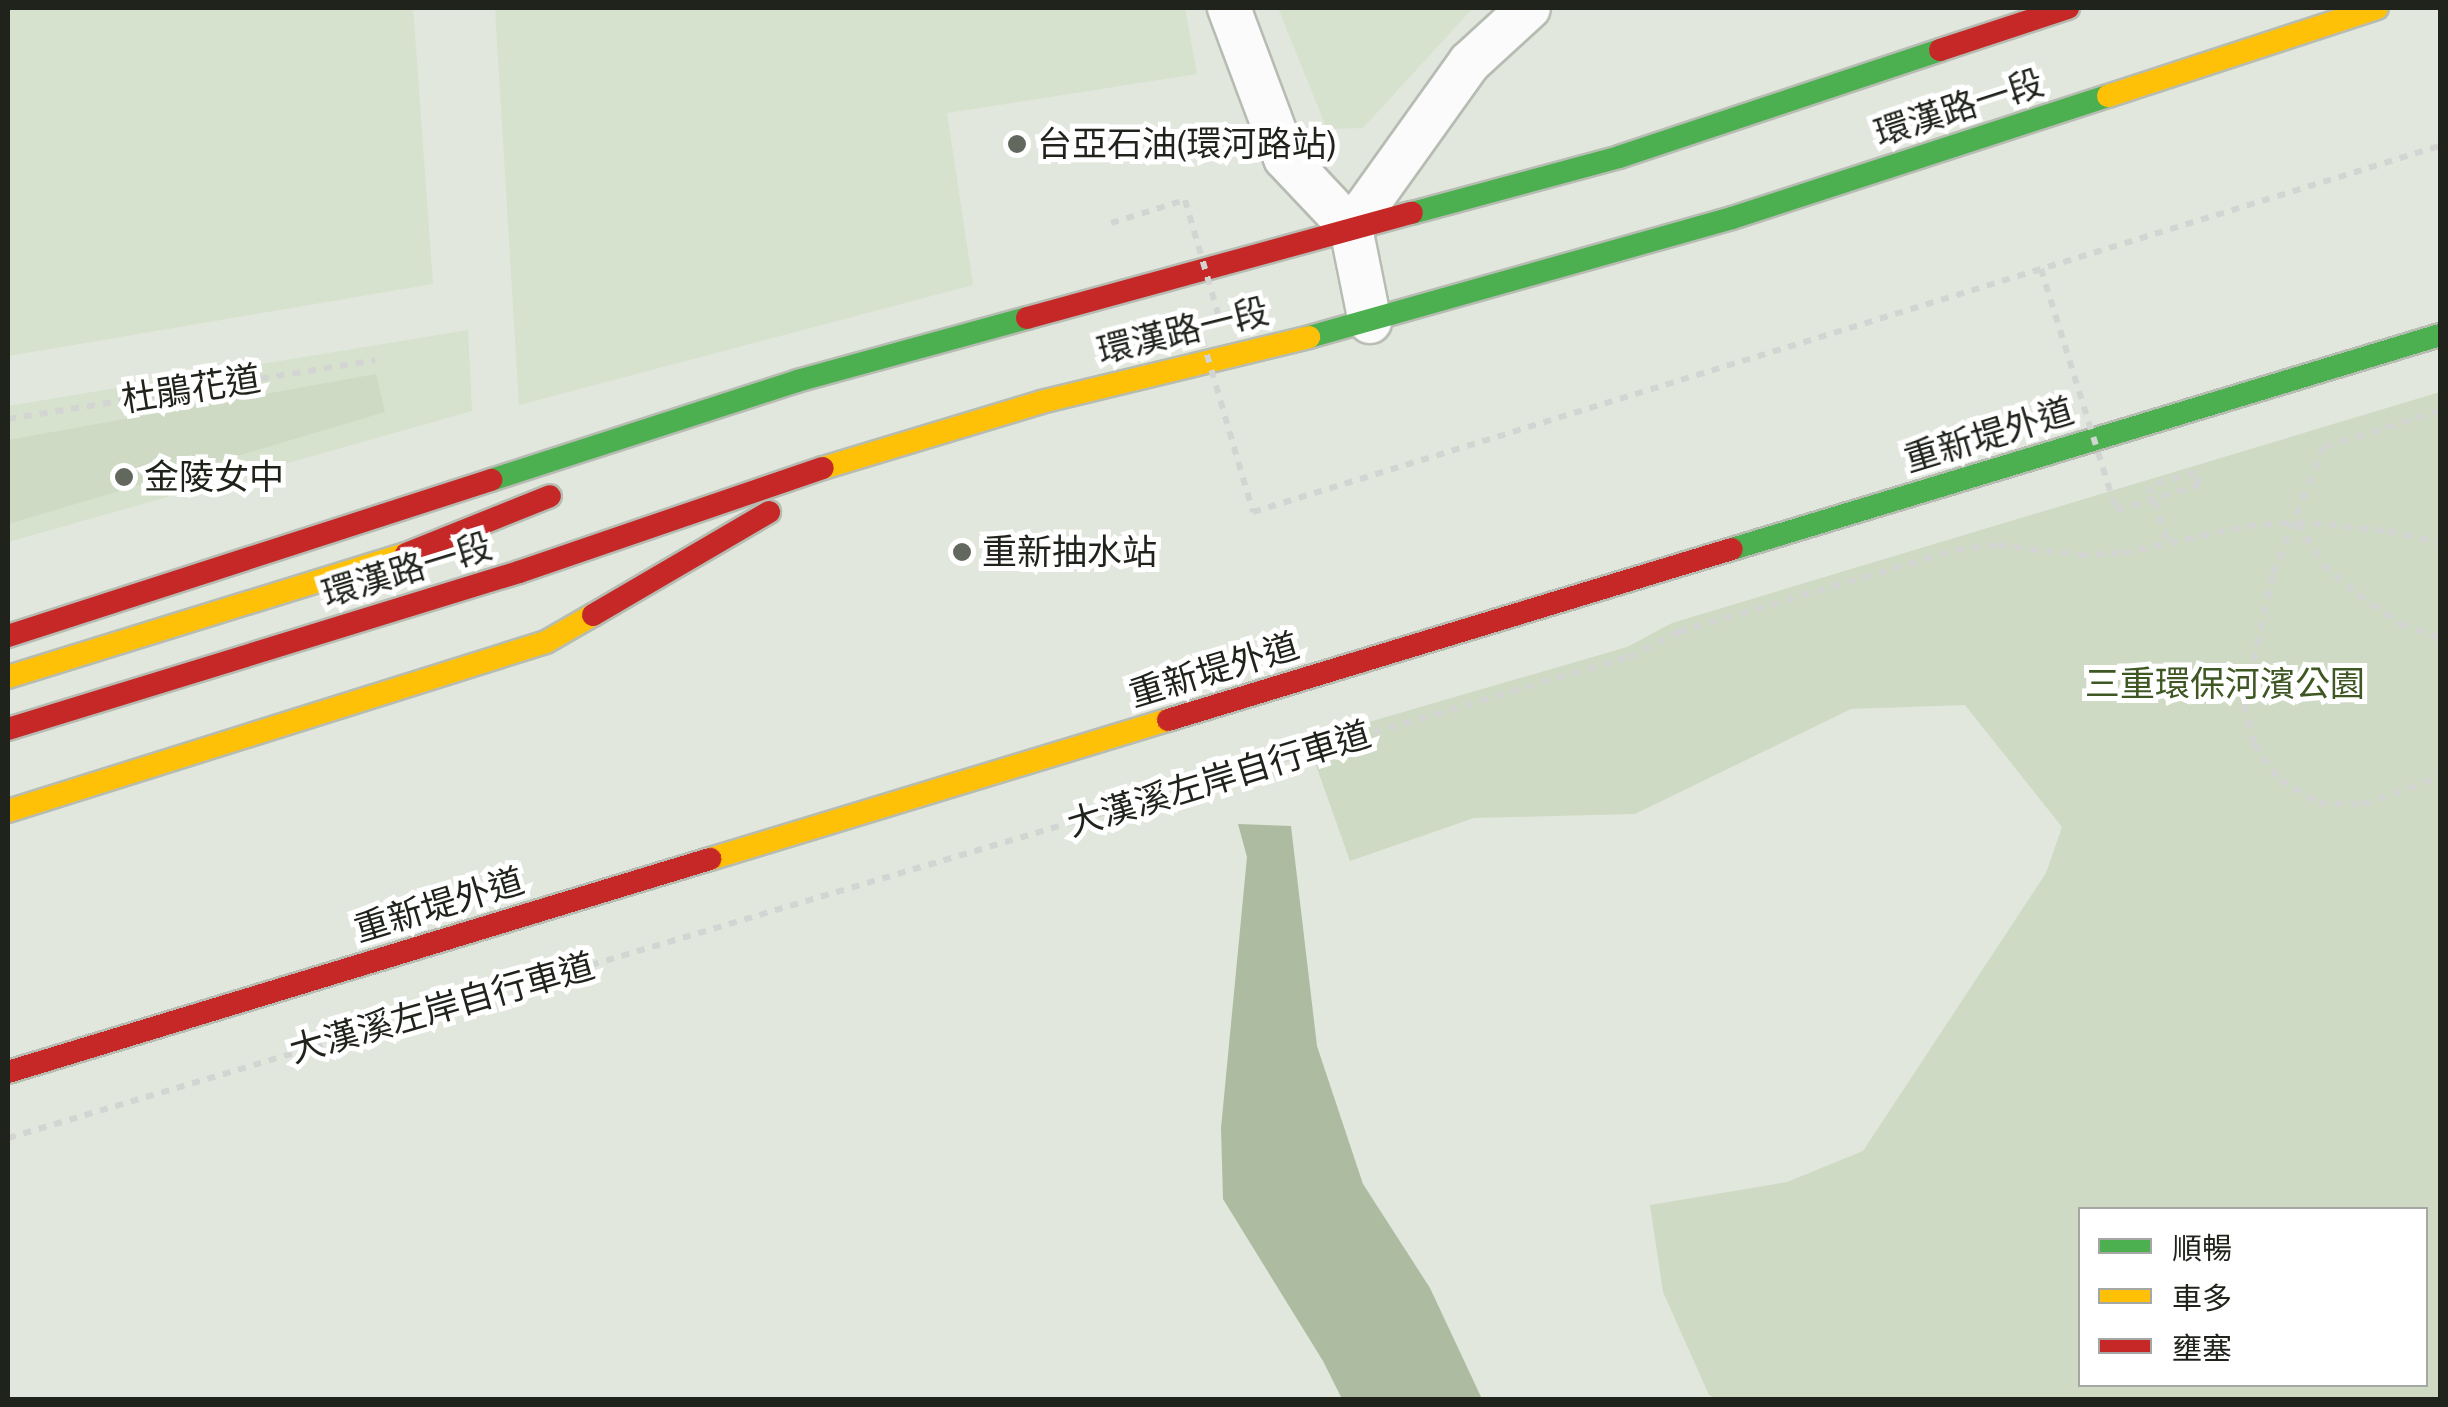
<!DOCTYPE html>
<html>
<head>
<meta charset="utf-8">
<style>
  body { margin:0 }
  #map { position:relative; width:2448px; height:1407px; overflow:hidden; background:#e1e7dc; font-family:"Archivo Narrow","Noto Sans TC",sans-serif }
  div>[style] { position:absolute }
  .built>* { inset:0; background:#d6e1ce }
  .green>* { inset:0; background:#cfdac5 }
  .water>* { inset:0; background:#adbca0 }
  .path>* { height:6px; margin-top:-3px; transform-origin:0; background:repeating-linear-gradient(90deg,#d3d5d3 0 8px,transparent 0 16px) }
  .roads { filter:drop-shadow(2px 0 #b7bcb3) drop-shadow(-2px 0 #b7bcb3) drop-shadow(0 2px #b7bcb3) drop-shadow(0 -2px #b7bcb3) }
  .street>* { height:42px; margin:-21px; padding:0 21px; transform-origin:21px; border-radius:21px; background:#fafbfa }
  .fast>* { height:22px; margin:-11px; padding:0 11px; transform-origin:11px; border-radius:11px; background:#4caf50 }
  .slow>* { height:22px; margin:-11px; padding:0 11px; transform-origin:11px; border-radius:11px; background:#ffc107 }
  .jam>* { height:22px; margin:-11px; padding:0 11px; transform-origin:11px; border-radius:11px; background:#c62828 }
  .path-bridge>* { height:6px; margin-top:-3px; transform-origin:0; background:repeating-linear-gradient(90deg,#d3d5d3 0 8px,transparent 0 16px) }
  .dots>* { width:28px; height:28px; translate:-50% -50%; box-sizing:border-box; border:5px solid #fff; border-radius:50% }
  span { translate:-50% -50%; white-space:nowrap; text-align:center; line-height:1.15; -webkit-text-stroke:10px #fff; paint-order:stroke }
  .street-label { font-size:35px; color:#1f231c }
  .poi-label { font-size:35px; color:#1f231c }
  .left { translate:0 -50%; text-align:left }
  .park-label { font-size:35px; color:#3f5723 }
  .frame { position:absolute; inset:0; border:10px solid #1f231c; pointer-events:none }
  .legend { position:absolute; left:2078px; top:1207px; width:350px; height:180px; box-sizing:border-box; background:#fff; border:2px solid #a5a7a4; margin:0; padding:12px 18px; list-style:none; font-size:30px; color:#1f231c }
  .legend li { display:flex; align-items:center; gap:20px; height:50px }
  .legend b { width:50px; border:2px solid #a5a7a4 }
</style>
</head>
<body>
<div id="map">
  <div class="built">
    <div style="clip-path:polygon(8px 8px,413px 8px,433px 284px,8px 356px)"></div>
    <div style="clip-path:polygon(495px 8px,1185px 8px,1197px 74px,947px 113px,973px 285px,519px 405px)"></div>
    <div style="clip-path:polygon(1278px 8px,1473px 8px,1363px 128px,1327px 129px)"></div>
    <div style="clip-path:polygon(468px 330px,472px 411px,8px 542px,8px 406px)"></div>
  </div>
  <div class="green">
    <div style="clip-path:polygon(376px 374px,385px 412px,8px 524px,8px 440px)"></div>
    <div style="clip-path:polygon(evenodd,2440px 392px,2440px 1399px,1719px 1400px,1709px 1395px,1663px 1292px,1650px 1205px,1787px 1182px,1863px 1151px,2046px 873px,2062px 827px,1965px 705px,1851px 709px,1635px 814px,1474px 818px,1350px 861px,1307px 740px,1627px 647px,1672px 623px,2440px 392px,2080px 1210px,2426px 1210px,2426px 1384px,2080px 1384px,2080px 1210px)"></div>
  </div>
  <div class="water">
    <div style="clip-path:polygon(1238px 824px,1291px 826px,1317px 1046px,1363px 1184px,1430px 1288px,1482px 1399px,1342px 1399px,1323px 1361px,1223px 1199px,1221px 1128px,1247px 857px)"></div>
  </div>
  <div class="path">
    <div style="left:1111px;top:223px;width:77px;rotate:-17.3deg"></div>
    <div style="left:2440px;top:411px;width:122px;rotate:162.9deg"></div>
    <div style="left:2323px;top:447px;width:137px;rotate:111.3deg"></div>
    <div style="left:2273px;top:575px;width:132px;rotate:102.7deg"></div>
    <div style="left:2244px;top:704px;width:41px;rotate:76deg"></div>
    <div style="left:2254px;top:744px;width:44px;rotate:54.2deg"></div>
    <div style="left:2280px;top:780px;width:45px;rotate:30.5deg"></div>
    <div style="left:2319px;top:803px;width:44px;rotate:1.3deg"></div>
    <div style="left:2363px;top:804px;width:82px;rotate:-19.3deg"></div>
    <div style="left:8px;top:419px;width:372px;rotate:-9.1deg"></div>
    <div style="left:2149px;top:486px;width:60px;rotate:71.6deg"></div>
    <div style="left:1253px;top:512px;width:1242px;rotate:-17.14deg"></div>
    <div style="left:2298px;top:523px;width:49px;rotate:59.2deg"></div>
    <div style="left:2323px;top:565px;width:46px;rotate:40.6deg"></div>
    <div style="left:2358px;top:595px;width:52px;rotate:34deg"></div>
    <div style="left:2401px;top:624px;width:41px;rotate:19.7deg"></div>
    <div style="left:8px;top:1138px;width:1691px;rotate:-16.53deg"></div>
    <div style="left:1629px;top:657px;width:56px;rotate:-26.6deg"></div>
    <div style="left:1679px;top:632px;width:289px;rotate:-16.5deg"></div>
    <div style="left:1956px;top:550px;width:42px;rotate:-6.8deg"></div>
    <div style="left:1998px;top:545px;width:83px;rotate:7deg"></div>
    <div style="left:2080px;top:555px;width:43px;rotate:-2.7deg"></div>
    <div style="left:2123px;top:553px;width:128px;rotate:-12.2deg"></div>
    <div style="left:2248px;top:526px;width:49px;rotate:-4.7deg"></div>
    <div style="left:2297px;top:522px;width:92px;rotate:5.6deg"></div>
    <div style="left:2389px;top:531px;width:52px;rotate:13.2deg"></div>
  </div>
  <div class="roads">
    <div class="street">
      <div style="left:1229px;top:8px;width:160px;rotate:69.5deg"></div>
      <div style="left:1285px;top:158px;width:96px;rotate:46.7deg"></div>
      <div style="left:1351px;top:228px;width:204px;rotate:-54.4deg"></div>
      <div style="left:1470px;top:62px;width:80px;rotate:-42.5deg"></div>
      <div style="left:1351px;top:228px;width:96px;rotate:78.6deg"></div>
    </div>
    <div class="fast">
      <div style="left:1412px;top:213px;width:214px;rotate:-15.1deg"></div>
      <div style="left:1619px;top:157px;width:338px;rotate:-18.4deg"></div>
      <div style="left:1309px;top:337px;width:439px;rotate:-15.7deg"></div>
      <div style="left:1732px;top:218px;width:395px;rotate:-18deg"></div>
      <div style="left:491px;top:480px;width:322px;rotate:-17.9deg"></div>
      <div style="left:797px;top:381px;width:238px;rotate:-15.3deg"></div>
      <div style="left:1732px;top:549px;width:740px;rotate:-16.82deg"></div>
    </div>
    <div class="slow">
      <div style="left:2108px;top:96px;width:283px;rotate:-18.1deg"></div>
      <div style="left:823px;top:468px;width:228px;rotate:-16.8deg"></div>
      <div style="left:1041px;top:402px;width:276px;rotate:-13.6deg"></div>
      <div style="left:8px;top:677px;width:417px;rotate:-17.2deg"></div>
      <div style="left:8px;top:811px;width:564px;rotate:-17.44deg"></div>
      <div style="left:546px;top:642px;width:54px;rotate:-29.9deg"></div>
      <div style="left:710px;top:859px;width:479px;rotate:-16.9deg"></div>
    </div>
    <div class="jam">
      <div style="left:1940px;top:50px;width:135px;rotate:-18.2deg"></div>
      <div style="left:1027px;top:318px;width:399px;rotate:-15.3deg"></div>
      <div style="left:406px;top:554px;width:155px;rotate:-21.9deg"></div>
      <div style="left:593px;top:615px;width:204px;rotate:-30.3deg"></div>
      <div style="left:8px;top:636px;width:508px;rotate:-17.9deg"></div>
      <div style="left:1168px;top:720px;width:589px;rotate:-16.87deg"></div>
      <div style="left:8px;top:729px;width:535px;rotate:-17.08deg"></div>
      <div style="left:519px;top:572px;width:321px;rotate:-18.9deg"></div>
      <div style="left:8px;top:1072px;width:734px;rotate:-16.88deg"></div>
    </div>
  </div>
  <div class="path-bridge">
    <div style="left:1185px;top:200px;width:122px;rotate:73.8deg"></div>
    <div style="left:1219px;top:317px;width:22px;rotate:162deg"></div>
    <div style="left:1198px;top:324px;width:196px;rotate:73.7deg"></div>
    <div style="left:2041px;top:269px;width:252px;rotate:72.7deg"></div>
    <div style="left:2116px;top:510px;width:87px;rotate:-16.8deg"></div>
    <div style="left:2199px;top:485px;width:14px;rotate:-107deg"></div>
    <div style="left:2195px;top:472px;width:48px;rotate:163.1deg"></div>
  </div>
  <div class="dots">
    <div style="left:1017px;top:144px;background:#63685f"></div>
    <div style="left:124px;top:477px;background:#63685f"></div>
    <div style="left:962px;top:552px;background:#63685f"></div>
  </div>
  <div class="street-label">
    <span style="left:1959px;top:108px;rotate:-18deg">環漢路一段</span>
    <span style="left:1183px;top:331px;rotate:-14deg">環漢路一段</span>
    <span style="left:191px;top:389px;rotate:-9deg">杜鵑花道</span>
    <span style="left:1989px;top:435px;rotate:-17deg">重新堤外道</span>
    <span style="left:407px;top:570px;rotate:-17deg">環漢路一段</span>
    <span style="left:1214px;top:670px;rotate:-17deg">重新堤外道</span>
    <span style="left:1219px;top:779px;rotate:-17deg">大漢溪左岸自行車道</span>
    <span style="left:439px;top:905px;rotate:-17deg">重新堤外道</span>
    <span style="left:442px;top:1008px;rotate:-16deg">大漢溪左岸自行車道</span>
  </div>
  <div class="poi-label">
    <span class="left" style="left:1037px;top:144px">台亞石油(環河路站)</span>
    <span class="left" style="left:144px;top:477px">金陵女中</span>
    <span class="left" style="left:982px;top:552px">重新抽水站</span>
  </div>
  <div class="park-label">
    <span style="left:2225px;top:684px">三重環保河濱公園</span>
  </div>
  <div class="frame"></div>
  <ul class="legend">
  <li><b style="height:12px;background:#4caf50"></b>順暢</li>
  <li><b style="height:12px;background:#ffc107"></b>車多</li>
  <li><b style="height:12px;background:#c62828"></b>壅塞</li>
  </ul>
</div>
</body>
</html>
